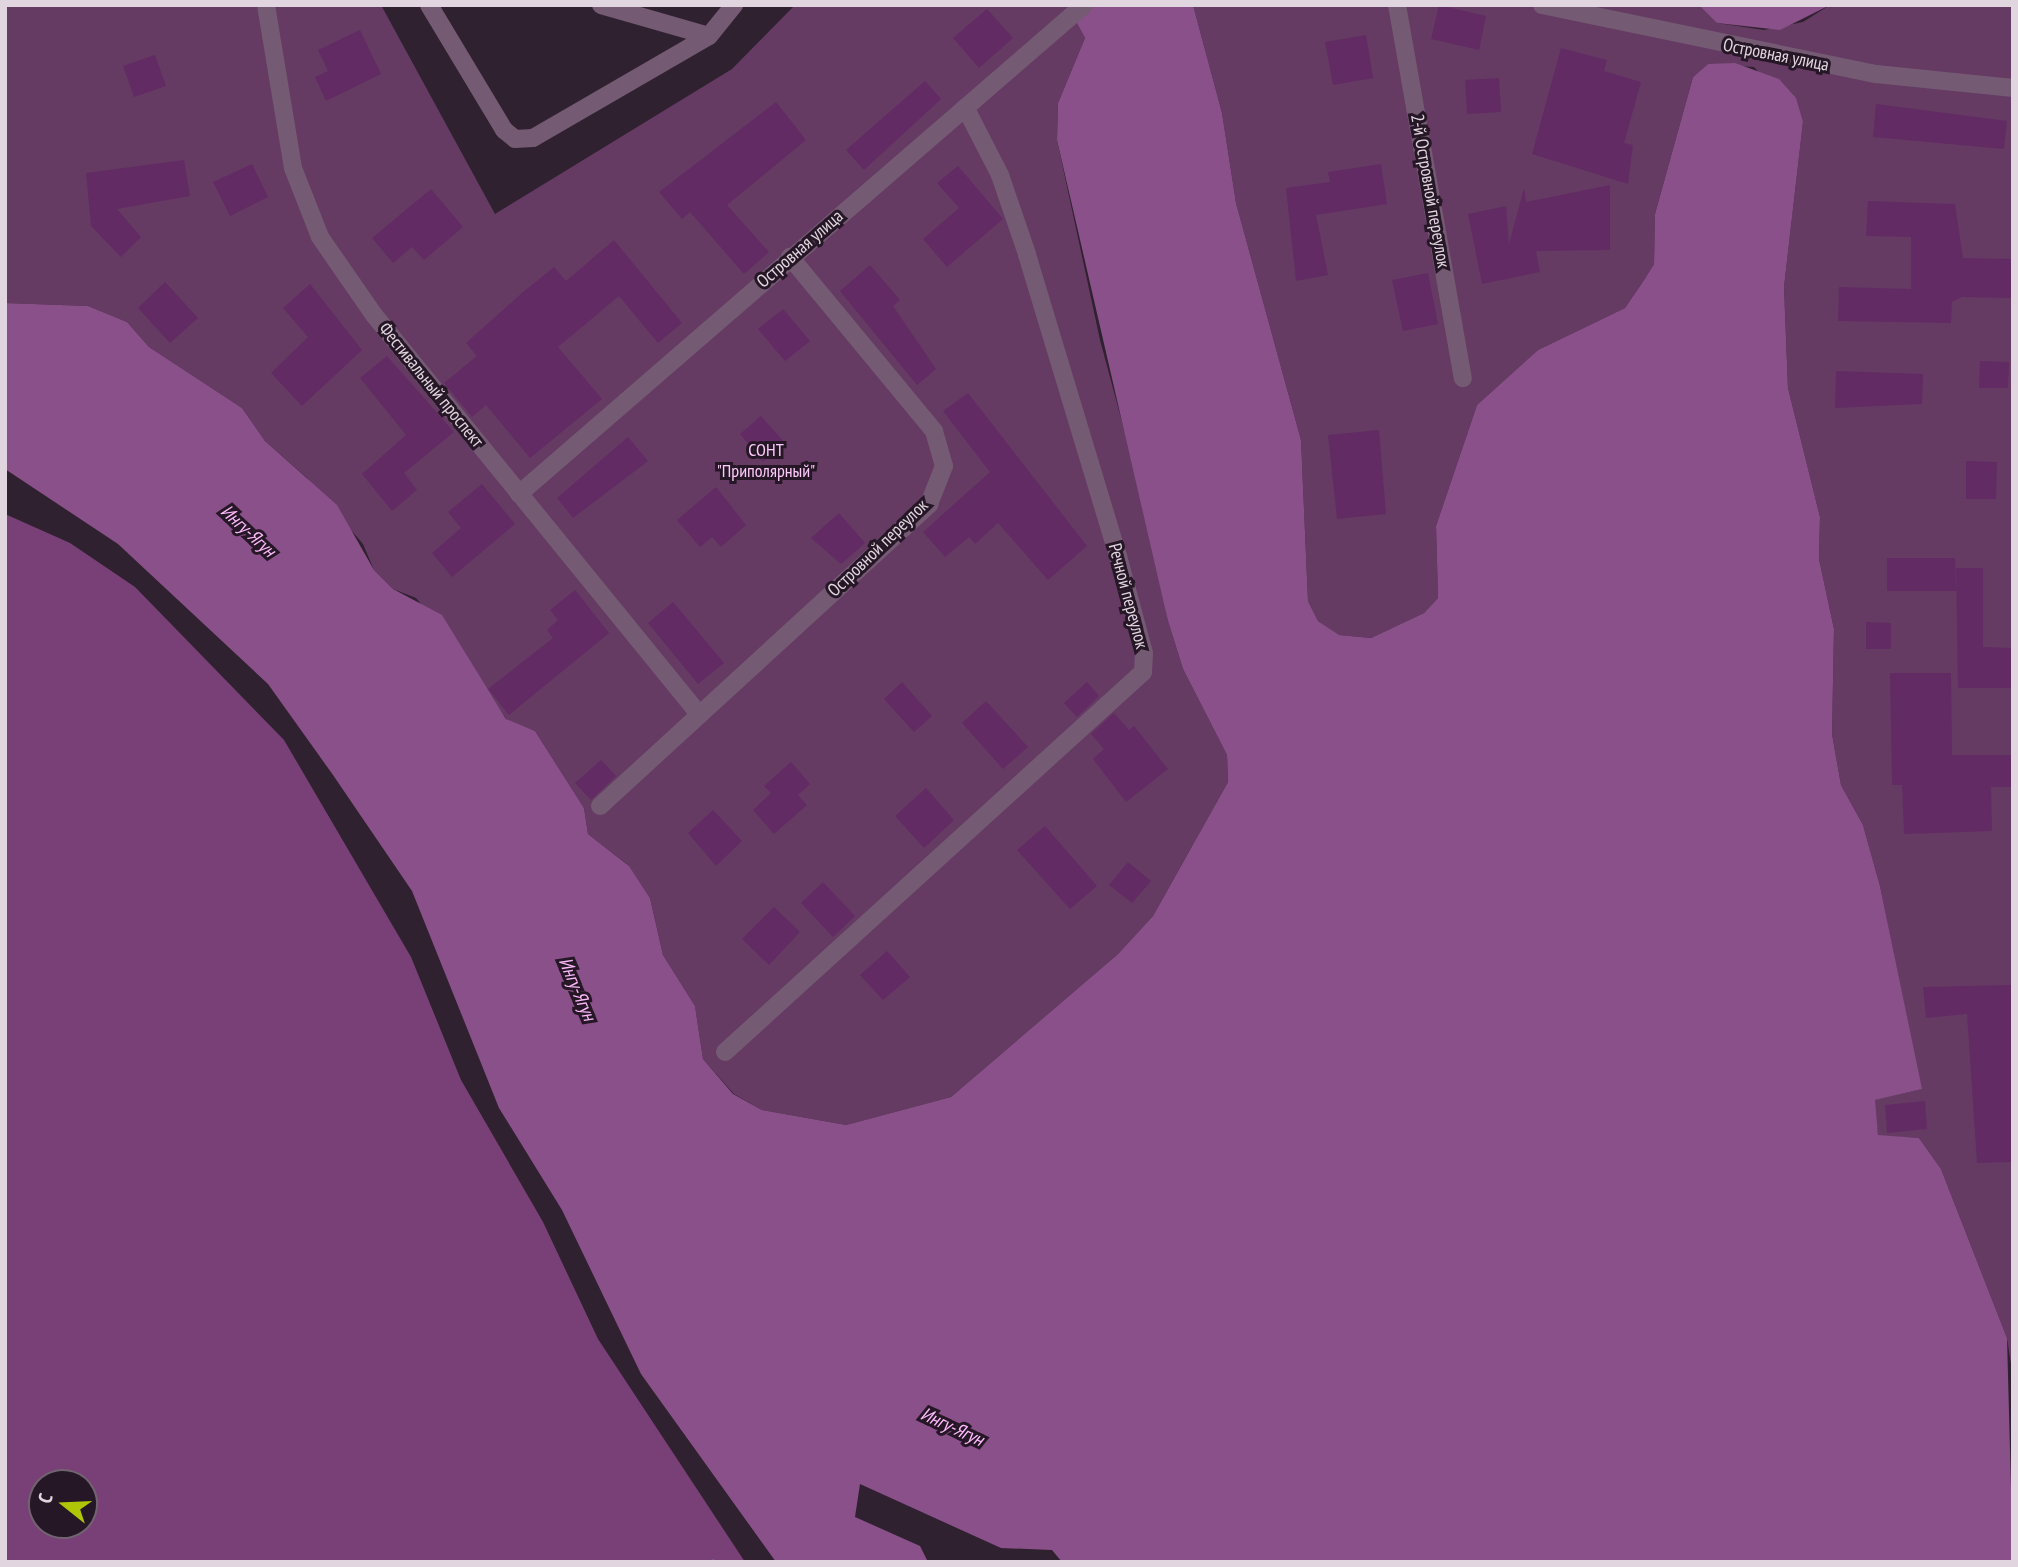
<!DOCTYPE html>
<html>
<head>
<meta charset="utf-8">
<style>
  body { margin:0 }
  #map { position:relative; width:2018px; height:1567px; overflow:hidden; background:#302130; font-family:"PT Sans Narrow",sans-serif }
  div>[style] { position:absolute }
  .green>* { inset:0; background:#653b64 }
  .forest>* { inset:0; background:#794078 }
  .water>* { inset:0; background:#8a5089 }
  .building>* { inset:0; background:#632b63 }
  .path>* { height:4.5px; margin-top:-2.25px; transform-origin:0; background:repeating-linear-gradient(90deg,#716471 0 3.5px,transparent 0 7px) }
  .minor>* { height:18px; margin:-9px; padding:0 9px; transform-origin:9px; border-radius:9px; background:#745a73 }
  span { translate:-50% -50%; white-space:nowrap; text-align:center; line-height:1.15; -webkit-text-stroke:6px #261726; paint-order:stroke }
  .street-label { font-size:18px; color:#e1d6e0 }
  .park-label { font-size:18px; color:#fdcafa }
  .water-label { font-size:19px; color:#fdbafb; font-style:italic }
  .frame { position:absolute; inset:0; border:7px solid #e1d6e0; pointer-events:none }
  .north { position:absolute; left:28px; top:1469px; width:70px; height:70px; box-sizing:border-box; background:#261726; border:2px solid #716370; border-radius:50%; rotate:288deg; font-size:19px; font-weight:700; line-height:28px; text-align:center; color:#e1d6e0 }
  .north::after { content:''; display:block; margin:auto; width:24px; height:32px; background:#aec508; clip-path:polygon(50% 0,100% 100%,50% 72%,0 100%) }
</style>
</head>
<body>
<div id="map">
  <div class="green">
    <div style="clip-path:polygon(5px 5px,381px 5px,495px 214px,732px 69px,795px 5px,1067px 5px,1085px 38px,1058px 103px,1057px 140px,1100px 340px,1152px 533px,1168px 621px,1183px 669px,1227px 755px,1228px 782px,1153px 916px,1118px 954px,951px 1097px,846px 1125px,762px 1110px,734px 1094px,703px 1059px,695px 1006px,663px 955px,650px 898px,628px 865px,588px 834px,584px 808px,535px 731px,507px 720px,469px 662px,416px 598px,393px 589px,374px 570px,363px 544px,307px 478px,265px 441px,242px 408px,149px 347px,127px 322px,88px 306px,5px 303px)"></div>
    <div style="clip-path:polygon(1193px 5px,1702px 5px,1717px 23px,1764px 30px,1803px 22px,1830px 5px,2013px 5px,2013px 1377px,2007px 1338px,1941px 1169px,1919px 1138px,1878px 1136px,1874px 1100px,1921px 1089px,1880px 886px,1863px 825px,1841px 785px,1832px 734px,1834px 629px,1819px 559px,1820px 517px,1788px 388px,1784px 287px,1803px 122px,1754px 67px,1708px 64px,1693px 77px,1655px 214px,1654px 264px,1644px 280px,1625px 308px,1538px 350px,1477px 405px,1436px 526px,1438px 598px,1424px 613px,1371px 638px,1338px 635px,1318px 621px,1308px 601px,1301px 440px,1236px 203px,1222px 113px)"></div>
  </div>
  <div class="forest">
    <div style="clip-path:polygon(evenodd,5px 514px,70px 543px,135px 587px,284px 740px,411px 957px,461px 1080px,543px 1222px,598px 1339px,745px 1562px,5px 1562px,5px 514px,42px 1483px,84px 1483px,84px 1525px,42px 1525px,42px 1483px)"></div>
  </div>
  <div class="water">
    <div style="clip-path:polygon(1067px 5px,1193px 5px,1222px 113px,1236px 203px,1301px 440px,1308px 601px,1318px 621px,1339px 635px,1371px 638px,1424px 613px,1438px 598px,1436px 526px,1477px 405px,1538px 350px,1625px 308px,1644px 280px,1654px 264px,1655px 214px,1693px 77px,1708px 64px,1735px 63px,1779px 79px,1796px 98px,1803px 122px,1784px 287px,1788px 388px,1820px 517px,1819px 559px,1834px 629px,1832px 734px,1841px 785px,1863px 825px,1880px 886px,1922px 1089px,1875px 1100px,1878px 1135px,1919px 1138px,1941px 1169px,2007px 1338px,2013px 1562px,1062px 1562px,1052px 1550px,1001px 1548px,860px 1484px,855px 1517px,920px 1546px,928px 1562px,776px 1562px,641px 1374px,562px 1210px,499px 1108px,412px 891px,333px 775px,268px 684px,118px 544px,5px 469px,5px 303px,88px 306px,127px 322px,149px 347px,242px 408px,265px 441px,337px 505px,374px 570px,393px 589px,442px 615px,506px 719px,535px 731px,584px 808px,588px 834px,629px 866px,650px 898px,663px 955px,695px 1006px,703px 1059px,733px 1094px,762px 1110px,846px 1125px,951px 1097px,1118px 954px,1153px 916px,1228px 782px,1227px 755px,1183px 669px,1168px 621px,1057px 140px,1058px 103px,1085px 38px)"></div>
    <div style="clip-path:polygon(1830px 5px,1780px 30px,1717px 23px,1701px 7px)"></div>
  </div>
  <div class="building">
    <div style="clip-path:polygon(1439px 5px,1486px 16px,1479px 50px,1431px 39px)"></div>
    <div style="clip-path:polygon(987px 9px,1013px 38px,979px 68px,953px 38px)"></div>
    <div style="clip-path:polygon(360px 30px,381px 74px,326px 101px,315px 77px,328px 71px,318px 50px)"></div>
    <div style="clip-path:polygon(1366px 35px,1373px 78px,1333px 85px,1325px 42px)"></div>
    <div style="clip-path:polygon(1561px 48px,1607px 60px,1604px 71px,1641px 82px,1624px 143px,1633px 145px,1628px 184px,1532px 154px)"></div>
    <div style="clip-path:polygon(155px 55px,166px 86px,134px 97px,123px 66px)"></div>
    <div style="clip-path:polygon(1499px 78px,1501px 112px,1467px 114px,1465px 80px)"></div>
    <div style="clip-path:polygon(925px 81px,941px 99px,864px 170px,846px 150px)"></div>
    <div style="clip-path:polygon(776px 102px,806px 140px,727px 205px,769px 252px,744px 274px,690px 212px,682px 219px,659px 192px)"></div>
    <div style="clip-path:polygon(1876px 104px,2007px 121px,2004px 149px,1873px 137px)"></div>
    <div style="clip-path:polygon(184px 160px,190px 196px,117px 209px,141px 237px,121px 257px,91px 226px,86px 173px)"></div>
    <div style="clip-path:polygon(252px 164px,268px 197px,230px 216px,213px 182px)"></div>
    <div style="clip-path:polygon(1381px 164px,1387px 204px,1316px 215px,1328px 275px,1296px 281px,1286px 188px,1330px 182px,1328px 172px)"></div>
    <div style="clip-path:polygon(958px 166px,1003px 219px,947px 267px,923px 239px,959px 208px,937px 183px)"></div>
    <div style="clip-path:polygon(1610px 185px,1610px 250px,1536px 251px,1540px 272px,1482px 284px,1468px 214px,1506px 206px,1509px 244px,1524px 188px,1526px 202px)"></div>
    <div style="clip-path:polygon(431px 189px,463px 227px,424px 260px,412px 247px,393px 263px,372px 238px)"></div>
    <div style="clip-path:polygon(1868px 201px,1955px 204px,1963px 258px,2013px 259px,2013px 298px,1962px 297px,1952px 302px,1951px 323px,1838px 321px,1839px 287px,1911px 289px,1911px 237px,1866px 236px)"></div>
    <div style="clip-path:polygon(614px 240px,682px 323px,658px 343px,619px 296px,558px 347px,602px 399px,530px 458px,486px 405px,472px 417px,444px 383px,477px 356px,466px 343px,522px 293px,554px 267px,566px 281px)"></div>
    <div style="clip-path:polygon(870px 265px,900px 300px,893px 306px,936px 369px,917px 385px,840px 291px)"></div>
    <div style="clip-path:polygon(1428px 273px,1438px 324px,1403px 331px,1392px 280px)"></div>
    <div style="clip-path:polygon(165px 282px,198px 318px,170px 343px,138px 308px)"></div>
    <div style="clip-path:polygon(310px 284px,362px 350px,302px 406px,271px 373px,308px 337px,283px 308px)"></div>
    <div style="clip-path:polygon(783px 309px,810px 341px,785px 361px,758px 329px)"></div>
    <div style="clip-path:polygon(387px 356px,454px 432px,404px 473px,417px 490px,392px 511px,362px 474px,406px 435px,360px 378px)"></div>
    <div style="clip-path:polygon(1980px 361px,2009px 362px,2008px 388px,1979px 388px)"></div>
    <div style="clip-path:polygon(1836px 371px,1923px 374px,1922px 404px,1835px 408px)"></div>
    <div style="clip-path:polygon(968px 393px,1087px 546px,1048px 580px,998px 523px,975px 544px,969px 537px,945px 557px,923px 532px,990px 472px,943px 411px)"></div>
    <div style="clip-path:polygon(761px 416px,785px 443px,763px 462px,740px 434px)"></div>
    <div style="clip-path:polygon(1379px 430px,1386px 514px,1337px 519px,1328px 435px)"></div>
    <div style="clip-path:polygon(628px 437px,648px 461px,573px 518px,557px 498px)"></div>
    <div style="clip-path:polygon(1966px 461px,1997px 462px,1996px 499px,1966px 499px)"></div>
    <div style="clip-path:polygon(482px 484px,515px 524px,452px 577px,432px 553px,461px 528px,448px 512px)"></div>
    <div style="clip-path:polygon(716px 487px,746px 525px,721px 547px,712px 537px,700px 547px,677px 520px)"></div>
    <div style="clip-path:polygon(839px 513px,865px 543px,841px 564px,811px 538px)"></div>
    <div style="clip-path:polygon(1887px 558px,1955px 558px,1956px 591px,1887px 591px)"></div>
    <div style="clip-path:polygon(1956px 568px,1983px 568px,1983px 647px,2013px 648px,2013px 688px,1958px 688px)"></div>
    <div style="clip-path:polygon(575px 590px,609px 633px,509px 715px,488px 689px,553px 638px,547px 630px,558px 620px,550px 610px)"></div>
    <div style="clip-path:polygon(673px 602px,724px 663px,698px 684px,648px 623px)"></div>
    <div style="clip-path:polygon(1866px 622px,1891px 623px,1891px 649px,1866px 649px)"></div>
    <div style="clip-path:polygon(1890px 673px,1951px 673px,1952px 755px,2013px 755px,2013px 787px,1991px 787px,1992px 831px,1904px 834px,1902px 785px,1892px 785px)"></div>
    <div style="clip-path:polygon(902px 682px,932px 716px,914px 732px,884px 699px)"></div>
    <div style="clip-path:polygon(1087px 682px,1099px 696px,1077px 717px,1064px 703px)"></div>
    <div style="clip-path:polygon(986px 701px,1028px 747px,1003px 769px,962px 723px)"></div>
    <div style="clip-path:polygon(1114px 713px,1129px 730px,1134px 726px,1168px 769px,1126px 802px,1093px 759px,1104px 749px,1091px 734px)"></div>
    <div style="clip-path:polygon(601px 760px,616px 776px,591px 800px,575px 783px)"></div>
    <div style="clip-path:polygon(791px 762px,810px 784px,798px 795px,807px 805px,774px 834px,753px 810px,771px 793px,764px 786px)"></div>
    <div style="clip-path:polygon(926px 788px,954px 820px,924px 848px,895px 816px)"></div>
    <div style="clip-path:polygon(713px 810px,742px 841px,716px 866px,688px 833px)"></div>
    <div style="clip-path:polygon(1045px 826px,1097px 886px,1070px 909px,1017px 850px)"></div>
    <div style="clip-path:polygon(1128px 862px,1151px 881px,1132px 903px,1109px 885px)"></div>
    <div style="clip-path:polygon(823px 882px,855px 916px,833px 937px,801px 903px)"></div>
    <div style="clip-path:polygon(774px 907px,800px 932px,769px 965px,742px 939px)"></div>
    <div style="clip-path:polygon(887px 951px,910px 977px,883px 1000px,860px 975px)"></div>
    <div style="clip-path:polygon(2013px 985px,2013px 1162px,1977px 1163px,1967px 1014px,1926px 1018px,1923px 987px)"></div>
    <div style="clip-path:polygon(1925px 1101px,1927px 1129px,1887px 1133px,1885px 1105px)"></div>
  </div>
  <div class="path">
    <div style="left:712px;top:1562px;width:6px;rotate:-39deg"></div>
  </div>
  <div class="minor">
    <div style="left:266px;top:5px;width:165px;rotate:80.6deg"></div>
    <div style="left:293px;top:168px;width:74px;rotate:68.6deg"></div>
    <div style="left:320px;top:237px;width:95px;rotate:55.3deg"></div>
    <div style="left:374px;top:315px;width:515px;rotate:50.84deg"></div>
    <div style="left:429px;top:5px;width:146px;rotate:59deg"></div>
    <div style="left:504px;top:130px;width:14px;rotate:39deg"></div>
    <div style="left:515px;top:139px;width:18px;rotate:-3deg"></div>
    <div style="left:533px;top:138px;width:203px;rotate:-30.1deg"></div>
    <div style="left:709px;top:36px;width:40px;rotate:-51deg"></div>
    <div style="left:601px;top:5px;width:112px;rotate:16deg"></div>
    <div style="left:1397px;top:5px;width:379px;rotate:80deg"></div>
    <div style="left:1542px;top:5px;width:341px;rotate:11.7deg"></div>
    <div style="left:1876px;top:74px;width:138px;rotate:5.8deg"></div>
    <div style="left:519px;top:494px;width:747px;rotate:-40.88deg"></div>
    <div style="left:600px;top:806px;width:447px;rotate:-42.5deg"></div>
    <div style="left:929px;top:504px;width:41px;rotate:-68.5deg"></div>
    <div style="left:944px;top:466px;width:36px;rotate:-106deg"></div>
    <div style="left:934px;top:431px;width:226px;rotate:-129.6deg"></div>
    <div style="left:725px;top:1052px;width:565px;rotate:-42.27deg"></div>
    <div style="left:1143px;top:672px;width:19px;rotate:-87deg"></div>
    <div style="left:1144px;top:653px;width:100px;rotate:-105deg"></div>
    <div style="left:1118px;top:556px;width:315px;rotate:-106.8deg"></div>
    <div style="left:1027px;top:254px;width:83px;rotate:-108.9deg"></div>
    <div style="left:1000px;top:175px;width:76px;rotate:-117.2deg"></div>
  </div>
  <div class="street-label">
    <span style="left:1776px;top:55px;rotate:11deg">Островная улица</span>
    <span style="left:1430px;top:191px;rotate:80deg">2-й Островной переулок</span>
    <span style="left:800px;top:249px;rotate:-41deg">Островная улица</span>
    <span style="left:431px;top:385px;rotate:51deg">Фестивальный проспект</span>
    <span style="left:878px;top:548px;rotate:-44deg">Островной переулок</span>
    <span style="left:1128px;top:596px;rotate:75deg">Речной переулок</span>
  </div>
  <div class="park-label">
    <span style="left:766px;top:461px">СОНТ<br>"Приполярный"</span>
  </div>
  <div class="water-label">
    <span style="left:248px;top:531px;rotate:43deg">Ингу-Ягун</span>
    <span style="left:577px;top:989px;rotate:67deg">Ингу-Ягун</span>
    <span style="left:952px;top:1427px;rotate:25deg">Ингу-Ягун</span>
  </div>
  <div class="frame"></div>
  <div class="north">С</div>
</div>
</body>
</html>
